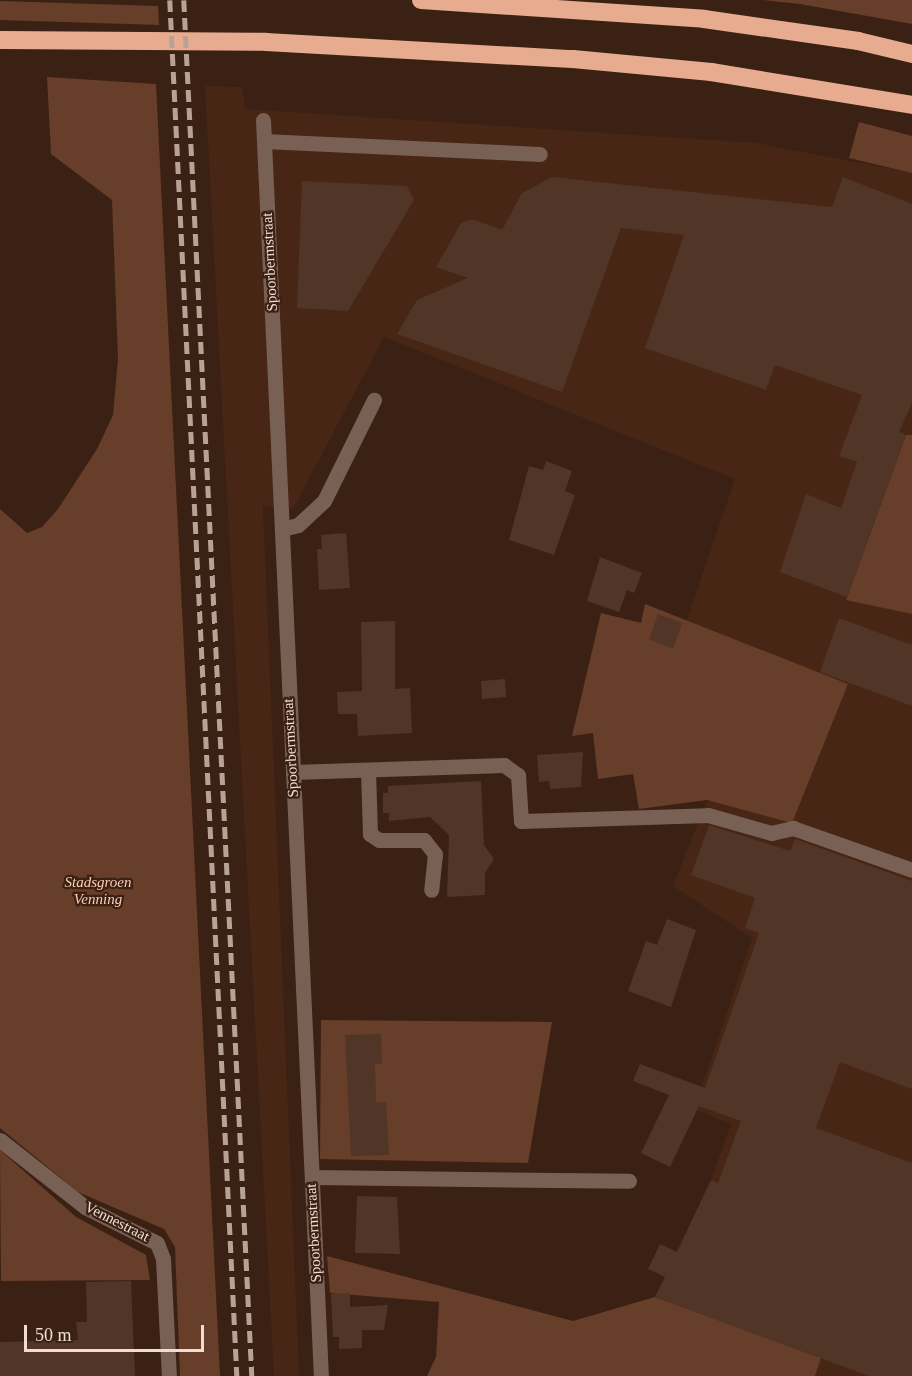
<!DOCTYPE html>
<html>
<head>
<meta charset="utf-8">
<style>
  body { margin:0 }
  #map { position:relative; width:912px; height:1376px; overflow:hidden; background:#3b2113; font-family:"Times New Roman",serif }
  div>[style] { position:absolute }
  .built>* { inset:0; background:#472615 }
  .green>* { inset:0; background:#673e29 }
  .building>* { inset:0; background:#513527 }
  .service>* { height:15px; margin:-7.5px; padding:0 7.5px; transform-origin:7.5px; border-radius:7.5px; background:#786055 }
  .minor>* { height:15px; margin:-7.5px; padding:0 7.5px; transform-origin:7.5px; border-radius:7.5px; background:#786055 }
  .tertiary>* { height:15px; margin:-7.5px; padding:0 7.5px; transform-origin:7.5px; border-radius:7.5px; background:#786055 }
  .motorway>* { height:18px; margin:-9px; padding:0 9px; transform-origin:9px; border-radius:9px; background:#e7ac90 }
  .rail>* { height:4.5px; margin-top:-2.25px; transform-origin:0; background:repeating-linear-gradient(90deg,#b6a297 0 12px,transparent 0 18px) }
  span { translate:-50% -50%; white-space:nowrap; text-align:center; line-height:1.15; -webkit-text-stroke:4.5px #3b2113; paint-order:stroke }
  .street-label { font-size:15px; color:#efddd4 }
  .park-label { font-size:15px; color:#fecdb4; font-style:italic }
  .scale { position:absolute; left:24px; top:1325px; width:180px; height:27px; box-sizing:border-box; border:3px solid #efddd4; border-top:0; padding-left:8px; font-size:18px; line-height:21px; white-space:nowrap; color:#efddd4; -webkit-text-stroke:4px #3b2113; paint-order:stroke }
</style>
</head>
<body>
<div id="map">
  <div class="built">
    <div style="clip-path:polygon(205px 86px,242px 87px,245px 109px,757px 143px,912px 173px,912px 435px,906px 435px,846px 599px,912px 614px,912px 1376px,815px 1376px,821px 1358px,655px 1297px,711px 1180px,731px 1124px,694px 1109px,752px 938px,673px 886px,707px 800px,792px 822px,848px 684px,686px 622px,735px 479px,384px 337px,293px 509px,263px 506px,299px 1376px,274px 1376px)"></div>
  </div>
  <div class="green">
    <div style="clip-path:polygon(763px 0,912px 0,912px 24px,800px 4px)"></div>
    <div style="clip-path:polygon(0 1px,158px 6px,159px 25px,0 20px)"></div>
    <div style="clip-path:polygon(47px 77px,156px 84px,220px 1376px,180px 1376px,175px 1247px,164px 1229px,78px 1192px,0 1128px,0 509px,27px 533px,42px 527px,58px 509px,97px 449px,113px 415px,118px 359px,112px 200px,51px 154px)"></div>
    <div style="clip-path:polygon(859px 122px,912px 136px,912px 173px,849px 158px)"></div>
    <div style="clip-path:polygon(906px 435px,912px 435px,912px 614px,846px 600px)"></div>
    <div style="clip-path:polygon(645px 604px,848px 684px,792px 823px,707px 800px,639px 809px,633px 774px,598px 779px,593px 733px,572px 736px,601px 613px,641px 623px)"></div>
    <div style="clip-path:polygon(321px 1020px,552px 1022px,528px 1163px,320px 1159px)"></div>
    <div style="clip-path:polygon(0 1150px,76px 1217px,146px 1255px,150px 1280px,1px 1281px)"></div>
    <div style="clip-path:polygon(327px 1256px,573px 1321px,655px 1297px,821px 1358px,815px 1376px,427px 1376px,436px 1357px,439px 1302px,330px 1293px)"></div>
  </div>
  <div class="building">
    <div style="clip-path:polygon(552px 177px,832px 207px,843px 177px,912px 204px,912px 403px,899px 432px,906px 435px,847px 597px,780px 572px,806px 494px,841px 508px,857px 462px,839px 456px,862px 395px,775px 365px,766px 390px,645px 348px,684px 235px,621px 228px,562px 392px,397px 334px,417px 300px,468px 278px,436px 267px,461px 223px,472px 219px,502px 230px,522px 193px)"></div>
    <div style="clip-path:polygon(302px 181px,407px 186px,414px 200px,348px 311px,297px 308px)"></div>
    <div style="clip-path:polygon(546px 461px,572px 471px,565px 491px,575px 495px,554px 555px,509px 540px,529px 466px,543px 470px)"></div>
    <div style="clip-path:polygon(346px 533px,350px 588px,319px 590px,317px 549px,322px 549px,321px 535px)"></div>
    <div style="clip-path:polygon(600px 557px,642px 573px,634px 593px,627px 590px,619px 612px,587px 601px)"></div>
    <div style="clip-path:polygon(658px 614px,682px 623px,673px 649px,649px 639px)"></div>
    <div style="clip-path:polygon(839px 618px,912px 645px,912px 706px,820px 672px)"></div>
    <div style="clip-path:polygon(395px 621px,395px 689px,410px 688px,412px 733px,358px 736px,357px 714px,338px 714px,337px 692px,362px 691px,361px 622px)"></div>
    <div style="clip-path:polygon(505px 679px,506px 697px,482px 699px,481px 681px)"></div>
    <div style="clip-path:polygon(583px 752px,581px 787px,550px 789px,549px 781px,539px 782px,537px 755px)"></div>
    <div style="clip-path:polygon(481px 781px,484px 845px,494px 859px,485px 873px,485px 895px,447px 897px,449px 835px,430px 817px,389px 821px,389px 813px,383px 813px,383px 793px,388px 793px,388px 786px)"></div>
    <div style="clip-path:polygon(709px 825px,790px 851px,795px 839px,912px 881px,912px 1089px,840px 1062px,816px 1128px,912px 1163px,912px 1376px,869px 1376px,655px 1297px,665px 1277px,648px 1269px,660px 1244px,677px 1252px,711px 1180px,718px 1183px,741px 1121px,699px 1106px,670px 1167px,641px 1153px,669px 1095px,633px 1081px,640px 1064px,705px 1088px,759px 933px,745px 928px,755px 898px,691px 875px)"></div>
    <div style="clip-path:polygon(667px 919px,696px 930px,671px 1007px,628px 991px,646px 941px,657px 945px)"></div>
    <div style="clip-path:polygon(381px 1034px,382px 1064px,375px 1064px,376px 1103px,386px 1102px,389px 1155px,351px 1156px,345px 1035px)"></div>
    <div style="clip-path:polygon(357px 1196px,397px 1197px,400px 1254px,355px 1253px)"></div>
    <div style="clip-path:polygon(131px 1281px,135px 1376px,0 1376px,0 1342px,78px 1340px,76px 1322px,87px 1322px,86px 1282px)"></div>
    <div style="clip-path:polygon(350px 1293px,350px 1307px,388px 1305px,384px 1330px,362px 1330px,362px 1348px,339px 1349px,339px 1337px,333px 1337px,331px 1294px)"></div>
  </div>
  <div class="service">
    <div style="left:264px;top:141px;width:276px;rotate:2.7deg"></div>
    <div style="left:282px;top:529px;width:16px;rotate:-14deg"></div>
    <div style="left:298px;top:525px;width:35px;rotate:-43deg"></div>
    <div style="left:324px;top:501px;width:113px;rotate:-63.7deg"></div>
    <div style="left:368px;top:770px;width:64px;rotate:88.2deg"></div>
    <div style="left:370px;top:834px;width:11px;rotate:34deg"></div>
    <div style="left:379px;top:840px;width:45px"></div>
    <div style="left:424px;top:840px;width:18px;rotate:52deg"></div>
    <div style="left:435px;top:854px;width:36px;rotate:96deg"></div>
    <div style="left:293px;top:772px;width:211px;rotate:-1.9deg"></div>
    <div style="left:504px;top:765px;width:17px;rotate:36deg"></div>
    <div style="left:518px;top:775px;width:46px;rotate:86.3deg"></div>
    <div style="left:521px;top:821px;width:187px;rotate:-1.8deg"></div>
    <div style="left:708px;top:815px;width:66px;rotate:15.9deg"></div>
    <div style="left:771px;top:833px;width:23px;rotate:-13deg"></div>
    <div style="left:793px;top:828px;width:126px;rotate:19.4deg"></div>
    <div style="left:312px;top:1177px;width:317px;rotate:0.7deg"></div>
  </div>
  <div class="minor">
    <div style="left:263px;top:120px;width:1257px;rotate:87.36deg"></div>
  </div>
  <div class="tertiary">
    <div style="left:0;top:1140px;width:108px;rotate:38.2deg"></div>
    <div style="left:85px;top:1207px;width:80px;rotate:26.6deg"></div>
    <div style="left:157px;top:1243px;width:17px;rotate:69deg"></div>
    <div style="left:163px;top:1259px;width:117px;rotate:87.1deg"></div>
  </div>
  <div class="motorway">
    <div style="left:421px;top:0;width:284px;rotate:3.8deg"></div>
    <div style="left:704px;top:19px;width:156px;rotate:8.1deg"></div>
    <div style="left:858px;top:41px;width:56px;rotate:13.5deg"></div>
    <div style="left:0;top:40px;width:266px;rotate:0.4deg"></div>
    <div style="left:266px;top:42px;width:307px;rotate:3.2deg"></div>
    <div style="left:573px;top:59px;width:139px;rotate:5.4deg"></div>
    <div style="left:711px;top:72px;width:204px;rotate:9.3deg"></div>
  </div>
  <div class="rail">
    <div style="left:170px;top:0;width:1378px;rotate:87.21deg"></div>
    <div style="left:184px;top:0;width:1378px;rotate:87.17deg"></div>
  </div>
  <div class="street-label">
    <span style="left:270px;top:262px;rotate:-93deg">Spoorbermstraat</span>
    <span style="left:291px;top:748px;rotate:-93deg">Spoorbermstraat</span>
    <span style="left:117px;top:1222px;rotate:27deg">Vennestraat</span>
    <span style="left:314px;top:1233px;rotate:-93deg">Spoorbermstraat</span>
  </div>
  <div class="park-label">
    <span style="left:98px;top:891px">Stadsgroen<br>Venning</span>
  </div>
  <div class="scale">50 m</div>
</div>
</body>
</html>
